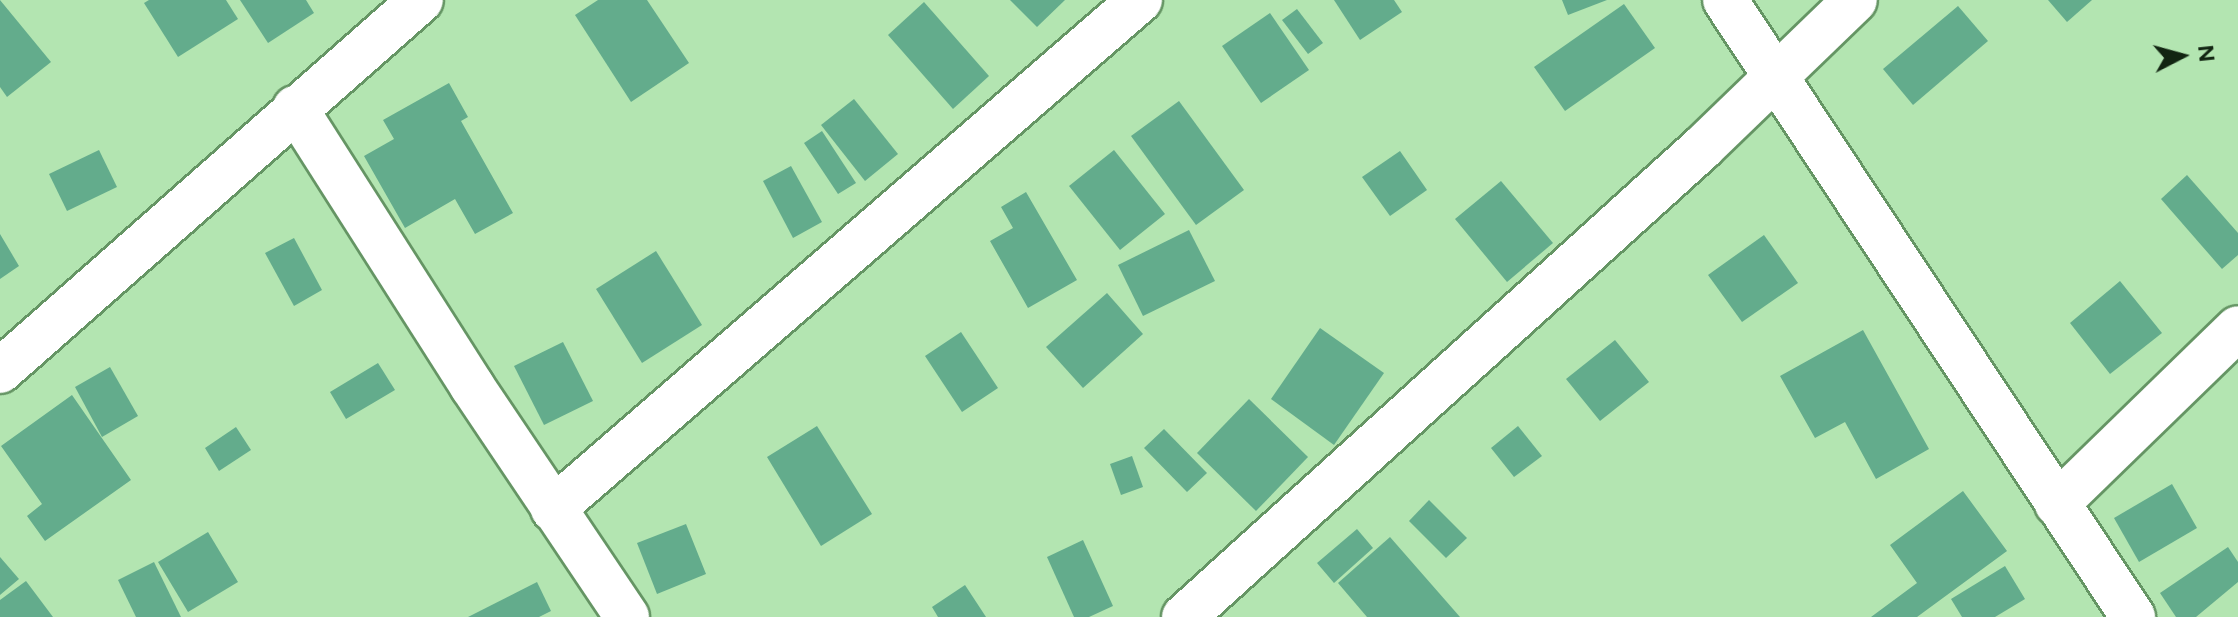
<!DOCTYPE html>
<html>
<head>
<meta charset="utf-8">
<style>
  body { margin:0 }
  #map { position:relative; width:2238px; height:617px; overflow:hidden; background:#b3e5b1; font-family:Figtree,sans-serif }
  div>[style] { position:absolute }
  .building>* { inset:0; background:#63ac8c }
  .roads { filter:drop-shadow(2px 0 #659564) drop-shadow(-2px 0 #659564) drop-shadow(0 2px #659564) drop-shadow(0 -2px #659564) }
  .street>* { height:44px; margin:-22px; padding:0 22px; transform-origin:22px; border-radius:22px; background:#fff }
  span { translate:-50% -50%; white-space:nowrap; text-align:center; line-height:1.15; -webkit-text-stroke:7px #b3e5b1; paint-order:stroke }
  .north { position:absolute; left:2142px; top:16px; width:80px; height:80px; -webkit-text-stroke:6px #b3e5b1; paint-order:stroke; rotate:84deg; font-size:22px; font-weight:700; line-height:32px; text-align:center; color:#122512 }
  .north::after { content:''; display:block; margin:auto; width:28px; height:36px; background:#122512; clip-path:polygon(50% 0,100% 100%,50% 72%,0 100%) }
</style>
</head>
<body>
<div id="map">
  <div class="building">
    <div style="clip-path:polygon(0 0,51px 62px,7px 97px,0 87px)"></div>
    <div style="clip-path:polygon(149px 0,226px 0,238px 19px,178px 57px,144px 3px)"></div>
    <div style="clip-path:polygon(240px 0,306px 0,314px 13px,268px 43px)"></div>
    <div style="clip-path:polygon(598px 0,647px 0,689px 63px,631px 102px,575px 15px)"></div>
    <div style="clip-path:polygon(1010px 0,1065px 0,1037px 27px)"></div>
    <div style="clip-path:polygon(1334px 0,1394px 0,1402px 12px,1360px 40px)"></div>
    <div style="clip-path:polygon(1562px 0,1607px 0,1568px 15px)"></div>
    <div style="clip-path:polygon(2048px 0,2092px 0,2067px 22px)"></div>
    <div style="clip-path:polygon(924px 2px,989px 76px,953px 109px,888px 35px)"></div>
    <div style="clip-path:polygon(1624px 4px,1655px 48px,1565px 111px,1534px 67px)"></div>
    <div style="clip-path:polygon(1958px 6px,1988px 41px,1913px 105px,1883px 69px)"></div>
    <div style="clip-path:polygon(1297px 9px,1323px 43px,1308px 54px,1282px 20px)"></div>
    <div style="clip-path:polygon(1270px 13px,1309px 70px,1261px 103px,1222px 46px)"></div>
    <div style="clip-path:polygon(449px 83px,468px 117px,461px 121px,513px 213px,475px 234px,455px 199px,405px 228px,364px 156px,394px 139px,383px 120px)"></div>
    <div style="clip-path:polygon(854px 99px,898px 154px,865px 181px,821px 125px)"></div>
    <div style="clip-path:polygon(1179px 101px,1244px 190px,1196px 225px,1131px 136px)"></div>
    <div style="clip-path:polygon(822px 131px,856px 183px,838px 194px,804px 143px)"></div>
    <div style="clip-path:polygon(99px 150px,117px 187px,67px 211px,49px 174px)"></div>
    <div style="clip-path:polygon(1114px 150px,1165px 214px,1120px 250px,1069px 186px)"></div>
    <div style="clip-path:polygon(1400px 151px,1427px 190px,1390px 216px,1362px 177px)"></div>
    <div style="clip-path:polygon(791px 166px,822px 222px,793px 238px,763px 181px)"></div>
    <div style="clip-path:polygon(2187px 175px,2238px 233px,2238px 255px,2222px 269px,2161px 199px)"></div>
    <div style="clip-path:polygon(1501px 181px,1553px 243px,1507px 282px,1455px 219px)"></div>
    <div style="clip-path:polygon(1026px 192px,1077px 280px,1028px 308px,990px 241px,1013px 228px,1001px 207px)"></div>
    <div style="clip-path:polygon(1189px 230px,1215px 281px,1143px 316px,1118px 265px)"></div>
    <div style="clip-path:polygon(0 234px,19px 266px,0 279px)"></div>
    <div style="clip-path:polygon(1764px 235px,1798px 283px,1742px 322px,1708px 275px)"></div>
    <div style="clip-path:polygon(294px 238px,322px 290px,294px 306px,265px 253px)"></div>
    <div style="clip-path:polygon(656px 251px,702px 325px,642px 363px,596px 289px)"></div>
    <div style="clip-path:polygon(2120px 281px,2162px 333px,2110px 374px,2070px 323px)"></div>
    <div style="clip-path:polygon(1107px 293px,1143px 334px,1083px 388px,1046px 347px)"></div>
    <div style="clip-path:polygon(1320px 328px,1384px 373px,1334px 445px,1271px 399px)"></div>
    <div style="clip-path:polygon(1863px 330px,1929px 449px,1876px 479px,1845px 422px,1815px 438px,1780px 376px)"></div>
    <div style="clip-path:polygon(961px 332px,998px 388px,962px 412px,925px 356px)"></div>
    <div style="clip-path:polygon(1615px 340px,1649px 382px,1600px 421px,1566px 379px)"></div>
    <div style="clip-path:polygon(563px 342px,593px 401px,544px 425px,514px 366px)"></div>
    <div style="clip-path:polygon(378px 363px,395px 390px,346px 419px,330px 392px)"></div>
    <div style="clip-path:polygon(110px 367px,138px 416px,102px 437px,75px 387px)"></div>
    <div style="clip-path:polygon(72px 395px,131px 480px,45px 541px,27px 516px,42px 504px,1px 446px)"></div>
    <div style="clip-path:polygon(1249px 399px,1308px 457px,1256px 511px,1197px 453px)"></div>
    <div style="clip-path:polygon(817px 426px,872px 514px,821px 546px,767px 457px)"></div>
    <div style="clip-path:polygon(1518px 426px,1542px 456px,1514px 477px,1491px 448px)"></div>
    <div style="clip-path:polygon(236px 427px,251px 450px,219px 471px,205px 448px)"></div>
    <div style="clip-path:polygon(1164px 429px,1207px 473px,1187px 492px,1144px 448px)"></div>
    <div style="clip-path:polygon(1132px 456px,1143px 487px,1121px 495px,1110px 464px)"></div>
    <div style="clip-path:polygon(2172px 484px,2197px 528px,2139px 562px,2114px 518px)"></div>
    <div style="clip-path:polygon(1963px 491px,2007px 551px,1917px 617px,1871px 617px,1917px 583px,1890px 545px)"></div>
    <div style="clip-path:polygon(1429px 500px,1467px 538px,1446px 558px,1409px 521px)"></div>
    <div style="clip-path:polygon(686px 524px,706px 574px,657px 594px,637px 543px)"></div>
    <div style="clip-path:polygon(1357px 529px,1373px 548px,1334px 583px,1317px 563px)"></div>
    <div style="clip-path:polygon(208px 532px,238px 582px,188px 612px,158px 562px)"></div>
    <div style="clip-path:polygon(1390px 537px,1460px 617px,1367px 617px,1338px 583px)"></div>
    <div style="clip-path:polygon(1083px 540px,1113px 606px,1089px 617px,1074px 617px,1047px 557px)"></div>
    <div style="clip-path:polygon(2228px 547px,2238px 562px,2238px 582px,2196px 617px,2176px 617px,2160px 593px)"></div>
    <div style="clip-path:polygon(0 557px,19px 579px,0 595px)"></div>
    <div style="clip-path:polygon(154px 562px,181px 617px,136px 617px,118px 580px)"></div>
    <div style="clip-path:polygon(2005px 566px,2025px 599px,1995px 617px,1962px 617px,1951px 599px)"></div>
    <div style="clip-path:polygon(26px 581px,53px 617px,0 617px,0 600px)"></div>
    <div style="clip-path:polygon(537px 582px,551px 611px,539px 617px,468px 617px)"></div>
    <div style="clip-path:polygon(965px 585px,986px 617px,938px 617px,932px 607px)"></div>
  </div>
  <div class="roads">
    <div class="street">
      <div style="left:1725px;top:0;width:740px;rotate:56.52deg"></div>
      <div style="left:295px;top:108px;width:330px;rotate:57.5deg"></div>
      <div style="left:472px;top:386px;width:278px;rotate:56.1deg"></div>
      <div style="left:0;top:371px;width:561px;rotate:-41.39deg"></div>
      <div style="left:2057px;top:504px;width:252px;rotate:-44.2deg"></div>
      <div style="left:553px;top:509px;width:777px;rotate:-40.93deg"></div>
      <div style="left:1184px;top:617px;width:700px;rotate:-42.16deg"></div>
      <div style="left:1703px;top:147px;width:211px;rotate:-44deg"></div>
    </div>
  </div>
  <div class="north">N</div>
</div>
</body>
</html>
